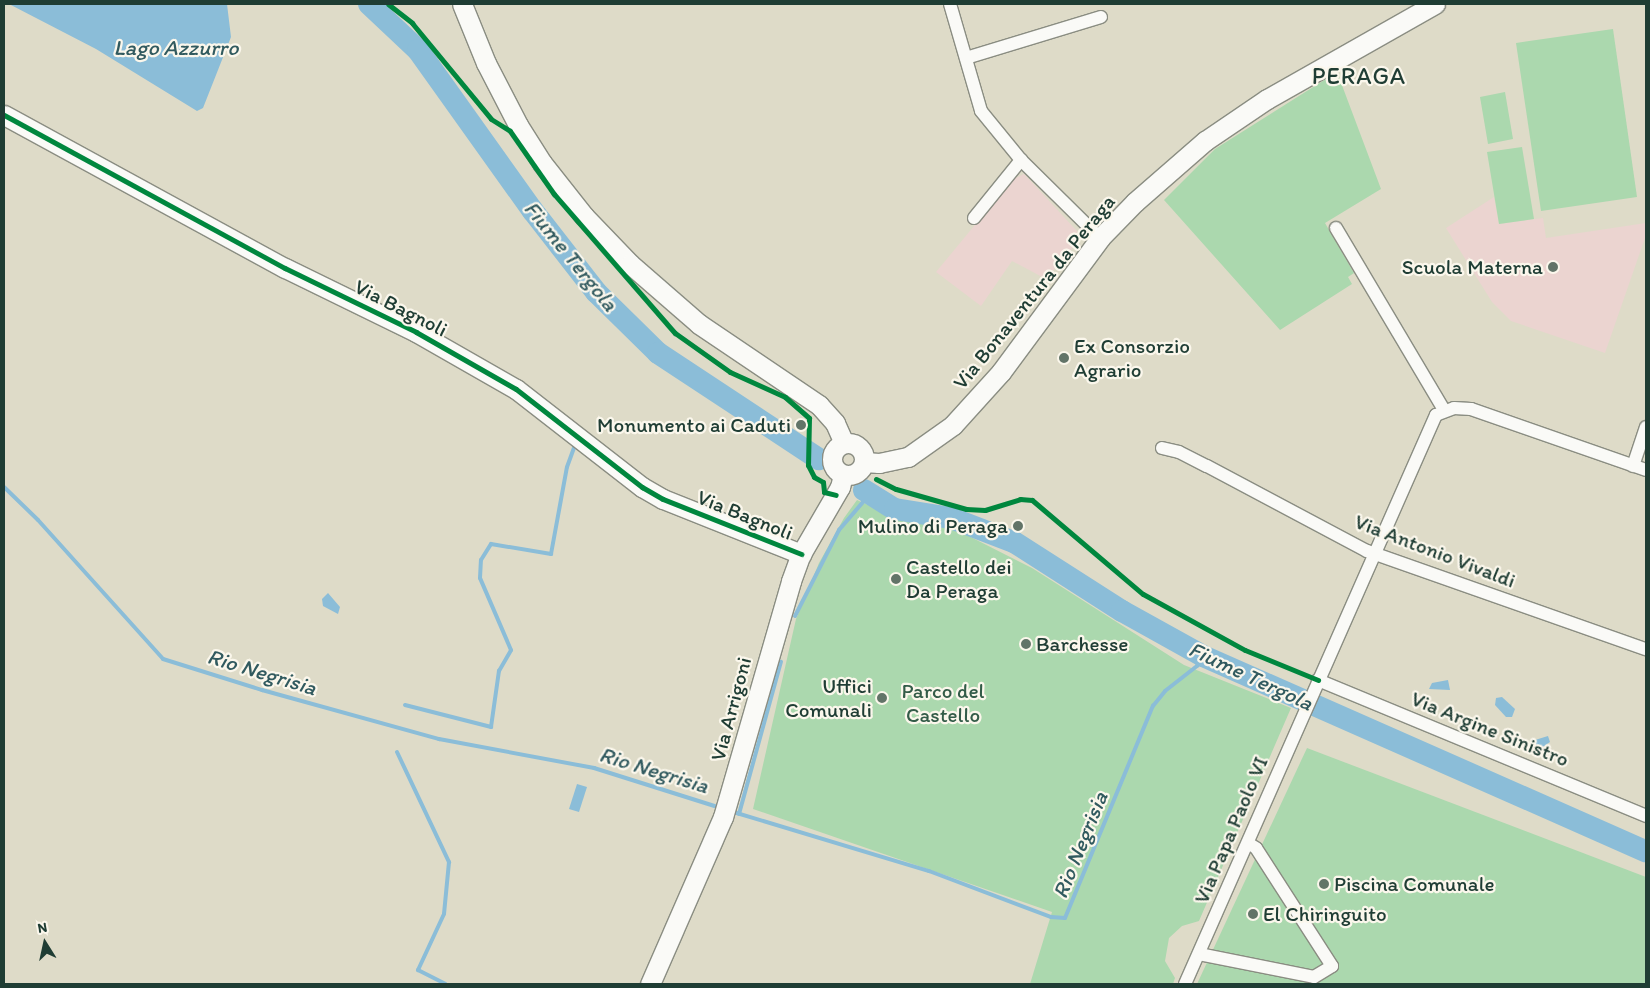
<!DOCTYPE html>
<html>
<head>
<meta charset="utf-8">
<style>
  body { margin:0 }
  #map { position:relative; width:1650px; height:988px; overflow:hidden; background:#dedbc8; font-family:Itim,sans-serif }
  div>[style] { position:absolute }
  .built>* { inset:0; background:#ebd4d0 }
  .green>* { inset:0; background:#abd8ae }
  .water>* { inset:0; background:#8bbdd8 }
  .stream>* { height:4px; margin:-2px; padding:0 2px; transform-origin:2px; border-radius:2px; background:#8bbdd8 }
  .river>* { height:22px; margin:-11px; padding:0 11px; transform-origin:11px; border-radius:11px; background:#8bbdd8 }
  .roads { filter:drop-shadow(1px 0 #8a8d82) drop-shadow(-1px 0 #8a8d82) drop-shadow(0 1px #8a8d82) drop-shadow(0 -1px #8a8d82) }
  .street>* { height:12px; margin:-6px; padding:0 6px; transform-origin:6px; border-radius:6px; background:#fafaf7 }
  .secondary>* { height:19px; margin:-9.5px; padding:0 9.5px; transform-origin:9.5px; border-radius:9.5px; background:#fafaf7 }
  .secondary>.ring { margin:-9.5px; padding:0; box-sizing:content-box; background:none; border:19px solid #fafaf7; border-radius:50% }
  .cycleway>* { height:5px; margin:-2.5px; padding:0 2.5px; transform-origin:2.5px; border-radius:2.5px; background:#00873e }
  .dots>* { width:14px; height:14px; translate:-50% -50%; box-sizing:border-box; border:2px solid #fbf7ec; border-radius:50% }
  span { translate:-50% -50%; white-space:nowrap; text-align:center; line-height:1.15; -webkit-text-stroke:4.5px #fbf7ec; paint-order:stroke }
  .poi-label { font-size:21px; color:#1f3d34 }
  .right { translate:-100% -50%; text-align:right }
  .left { translate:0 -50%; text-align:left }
  .street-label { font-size:21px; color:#1f3d34 }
  .park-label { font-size:21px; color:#335c48 }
  .water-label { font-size:22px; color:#315a5f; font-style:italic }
  .quarter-label { font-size:24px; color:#1f3d34; letter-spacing:1px }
  .frame { position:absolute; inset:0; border:5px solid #1f3d34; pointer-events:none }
  .north { position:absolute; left:20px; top:918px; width:50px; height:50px; -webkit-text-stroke:4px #fbf7ec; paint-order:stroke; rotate:350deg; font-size:14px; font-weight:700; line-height:20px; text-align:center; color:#1f3d34 }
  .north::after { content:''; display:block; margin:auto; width:18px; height:22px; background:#1f3d34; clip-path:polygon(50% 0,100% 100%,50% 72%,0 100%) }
</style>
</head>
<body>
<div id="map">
  <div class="built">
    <div style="clip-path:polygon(1024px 174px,1077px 231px,1080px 239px,1046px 279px,1012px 261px,981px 306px,936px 272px,1013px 179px)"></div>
    <div style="clip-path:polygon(1494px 197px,1499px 224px,1543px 218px,1546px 238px,1646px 223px,1646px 235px,1605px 353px,1511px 321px,1492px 302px,1446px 228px)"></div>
  </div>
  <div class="green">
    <div style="clip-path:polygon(1613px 29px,1637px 197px,1541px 211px,1516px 43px)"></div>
    <div style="clip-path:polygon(1337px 72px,1381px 189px,1325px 223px,1354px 273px,1348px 277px,1352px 284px,1280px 330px,1164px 200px,1215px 149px)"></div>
    <div style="clip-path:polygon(1505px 92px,1513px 139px,1488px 144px,1480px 97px)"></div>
    <div style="clip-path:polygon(1522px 147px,1534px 219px,1499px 224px,1487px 152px)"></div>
    <div style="clip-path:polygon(857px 500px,893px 516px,947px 525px,1032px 568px,1184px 665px,1291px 708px,1199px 921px,1182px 926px,1169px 938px,1165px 961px,1175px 978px,1173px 984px,1030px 984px,1052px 912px,753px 809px,796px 619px,819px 563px,844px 518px)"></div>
    <div style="clip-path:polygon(1307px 748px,1646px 877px,1646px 984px,1197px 984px)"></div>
  </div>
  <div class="water">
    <div style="clip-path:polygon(9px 4px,227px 4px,231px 37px,203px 108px,197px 111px,96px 49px)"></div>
    <div style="clip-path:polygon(328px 593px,340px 607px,338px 614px,323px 606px,322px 599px)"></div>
    <div style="clip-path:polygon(1448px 680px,1450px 690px,1429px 689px,1432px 683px)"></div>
    <div style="clip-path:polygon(1502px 697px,1515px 709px,1512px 717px,1506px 717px,1495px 705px,1496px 698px)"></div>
    <div style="clip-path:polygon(1548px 736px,1550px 742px,1537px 751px,1535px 740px)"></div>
    <div style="clip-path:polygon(577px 784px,587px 787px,579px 812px,569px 809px)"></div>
  </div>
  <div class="stream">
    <div style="left:4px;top:487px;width:47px;rotate:44.1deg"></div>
    <div style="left:38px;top:520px;width:187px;rotate:48deg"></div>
    <div style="left:163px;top:659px;width:104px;rotate:17.4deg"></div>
    <div style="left:262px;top:690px;width:184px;rotate:15.5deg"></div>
    <div style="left:439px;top:739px;width:158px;rotate:10.6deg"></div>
    <div style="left:594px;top:768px;width:133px;rotate:17.5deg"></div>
    <div style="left:795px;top:616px;width:97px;rotate:-62.9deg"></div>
    <div style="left:839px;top:530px;width:46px;rotate:-49.4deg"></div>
    <div style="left:405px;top:705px;width:89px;rotate:14.3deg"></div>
    <div style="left:491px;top:727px;width:57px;rotate:-81.9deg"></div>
    <div style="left:499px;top:671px;width:24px;rotate:-60deg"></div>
    <div style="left:511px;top:650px;width:78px;rotate:-113.3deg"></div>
    <div style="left:480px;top:578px;width:18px;rotate:-87deg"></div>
    <div style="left:481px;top:560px;width:19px;rotate:-58deg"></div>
    <div style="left:491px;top:544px;width:61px;rotate:9.5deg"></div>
    <div style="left:551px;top:554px;width:88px;rotate:-79.6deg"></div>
    <div style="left:567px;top:467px;width:20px;rotate:-70deg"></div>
    <div style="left:397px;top:752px;width:122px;rotate:64.7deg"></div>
    <div style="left:449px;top:862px;width:52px;rotate:95.5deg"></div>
    <div style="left:444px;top:914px;width:62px;rotate:114.9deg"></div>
    <div style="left:418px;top:970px;width:31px;rotate:27deg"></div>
    <div style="left:730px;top:811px;width:208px;rotate:16.8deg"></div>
    <div style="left:929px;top:871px;width:130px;rotate:20.7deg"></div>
    <div style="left:1051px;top:917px;width:14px;rotate:4deg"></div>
    <div style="left:1065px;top:918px;width:230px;rotate:-67.5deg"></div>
    <div style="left:1153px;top:706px;width:19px;rotate:-51deg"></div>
    <div style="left:1165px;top:691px;width:41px;rotate:-38deg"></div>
    <div style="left:1197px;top:666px;width:12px;rotate:-59deg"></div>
    <div style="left:739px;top:814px;width:158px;rotate:-74.6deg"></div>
  </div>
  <div class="river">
    <div style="left:369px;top:4px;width:67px;rotate:43.2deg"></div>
    <div style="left:418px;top:50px;width:198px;rotate:54.5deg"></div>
    <div style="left:533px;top:211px;width:103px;rotate:52.1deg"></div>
    <div style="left:596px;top:292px;width:87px;rotate:44.5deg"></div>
    <div style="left:658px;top:353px;width:193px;rotate:33.4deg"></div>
    <div style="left:864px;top:490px;width:36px;rotate:32deg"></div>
    <div style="left:895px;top:509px;width:57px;rotate:9.1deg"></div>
    <div style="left:951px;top:518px;width:67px;rotate:20.9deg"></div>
    <div style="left:1014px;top:542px;width:128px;rotate:32.6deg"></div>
    <div style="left:1122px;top:611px;width:93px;rotate:29.1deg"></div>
    <div style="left:1203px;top:656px;width:484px;rotate:23.8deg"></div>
  </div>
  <div class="roads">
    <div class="street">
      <div style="left:950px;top:4px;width:111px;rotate:73.8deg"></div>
      <div style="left:981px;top:111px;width:63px;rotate:50.8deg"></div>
      <div style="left:1021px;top:160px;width:111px;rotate:44.6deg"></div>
      <div style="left:966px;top:58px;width:141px;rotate:-16.9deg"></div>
      <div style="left:974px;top:218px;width:75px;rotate:-51deg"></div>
      <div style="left:1336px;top:228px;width:212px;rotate:59.3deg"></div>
      <div style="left:1162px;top:448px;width:17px;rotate:13deg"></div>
      <div style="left:1179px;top:452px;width:31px;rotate:27deg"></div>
      <div style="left:1207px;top:466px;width:181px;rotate:28deg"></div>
      <div style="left:1367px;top:551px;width:296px;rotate:19.4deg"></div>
      <div style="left:1633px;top:466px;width:41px;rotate:-71.6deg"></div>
      <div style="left:1318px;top:680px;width:355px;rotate:22.5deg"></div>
      <div style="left:1199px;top:954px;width:117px;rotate:11.3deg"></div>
      <div style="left:1314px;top:977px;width:21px;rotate:-31deg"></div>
      <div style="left:1332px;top:966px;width:140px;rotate:-122.8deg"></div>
      <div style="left:1256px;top:848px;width:9px;rotate:-148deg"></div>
      <div style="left:1185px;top:984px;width:622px;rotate:-66.2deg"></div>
      <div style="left:1436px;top:415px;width:19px;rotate:-21deg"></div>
      <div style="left:1454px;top:408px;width:17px;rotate:3deg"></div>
      <div style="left:1471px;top:409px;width:185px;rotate:19.2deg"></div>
    </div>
    <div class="secondary">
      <div style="left:462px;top:4px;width:64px;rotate:67.9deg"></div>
      <div style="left:486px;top:63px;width:70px;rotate:62.7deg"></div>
      <div style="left:518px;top:125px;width:45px;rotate:57.7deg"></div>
      <div style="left:542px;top:163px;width:68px;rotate:51.6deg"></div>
      <div style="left:584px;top:216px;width:66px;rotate:46.2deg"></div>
      <div style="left:630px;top:264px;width:91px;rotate:41deg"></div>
      <div style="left:699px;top:324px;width:145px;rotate:34deg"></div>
      <div style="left:819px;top:405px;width:24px;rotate:48deg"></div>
      <div style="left:835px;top:423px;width:22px;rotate:66deg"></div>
      <div style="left:4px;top:115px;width:320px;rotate:28.6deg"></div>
      <div style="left:285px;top:268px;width:146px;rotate:26deg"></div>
      <div style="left:416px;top:332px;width:115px;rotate:29.7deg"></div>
      <div style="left:516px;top:389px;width:160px;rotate:37.9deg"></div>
      <div style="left:642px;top:487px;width:24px;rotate:30deg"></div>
      <div style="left:663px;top:499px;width:149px;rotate:21.7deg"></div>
      <div class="ring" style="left:832px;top:443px;width:13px;height:13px"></div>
      <div style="left:864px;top:462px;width:15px;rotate:4deg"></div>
      <div style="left:879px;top:463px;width:30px;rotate:-12deg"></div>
      <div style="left:908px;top:457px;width:55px;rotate:-35.4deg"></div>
      <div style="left:953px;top:425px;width:72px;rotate:-47.8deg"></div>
      <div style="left:1001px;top:372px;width:167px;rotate:-53.5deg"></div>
      <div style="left:1100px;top:238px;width:50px;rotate:-45.8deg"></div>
      <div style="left:1135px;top:202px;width:93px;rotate:-41.1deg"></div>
      <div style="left:1205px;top:141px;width:75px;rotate:-34.1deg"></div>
      <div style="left:1267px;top:99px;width:193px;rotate:-29.5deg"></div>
      <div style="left:650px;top:984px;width:182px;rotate:-66.4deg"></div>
      <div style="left:723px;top:817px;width:246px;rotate:-73.9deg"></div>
      <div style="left:791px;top:581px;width:29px;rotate:-70deg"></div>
      <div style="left:801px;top:554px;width:78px;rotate:-59.8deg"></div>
      <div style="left:840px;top:487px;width:12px;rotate:-76deg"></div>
    </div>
  </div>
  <div class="cycleway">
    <div style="left:388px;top:4px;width:31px;rotate:38deg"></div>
    <div style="left:412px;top:23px;width:124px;rotate:50.5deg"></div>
    <div style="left:491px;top:119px;width:22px;rotate:32deg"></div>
    <div style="left:510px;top:131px;width:77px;rotate:55.1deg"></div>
    <div style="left:554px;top:194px;width:184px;rotate:49deg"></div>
    <div style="left:675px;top:333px;width:67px;rotate:35.3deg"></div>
    <div style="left:730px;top:372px;width:60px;rotate:24.4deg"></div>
    <div style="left:785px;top:397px;width:32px;rotate:41deg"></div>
    <div style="left:809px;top:418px;width:47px;rotate:91.2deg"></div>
    <div style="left:808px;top:465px;width:13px;rotate:63deg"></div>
    <div style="left:814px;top:477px;width:10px;rotate:29deg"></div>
    <div style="left:823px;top:482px;width:10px;rotate:84deg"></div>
    <div style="left:824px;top:492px;width:12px;rotate:14deg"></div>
    <div style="left:4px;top:115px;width:320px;rotate:28.6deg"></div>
    <div style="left:285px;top:268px;width:146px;rotate:26deg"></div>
    <div style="left:416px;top:332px;width:115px;rotate:29.7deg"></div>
    <div style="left:516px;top:389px;width:160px;rotate:37.9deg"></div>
    <div style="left:642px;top:487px;width:24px;rotate:30deg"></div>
    <div style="left:663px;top:499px;width:149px;rotate:21.7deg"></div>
    <div style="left:876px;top:479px;width:22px;rotate:27deg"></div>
    <div style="left:896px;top:489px;width:73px;rotate:15.9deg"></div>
    <div style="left:966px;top:509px;width:19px;rotate:3deg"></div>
    <div style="left:985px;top:510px;width:37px;rotate:-17deg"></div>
    <div style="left:1020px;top:499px;width:12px;rotate:5deg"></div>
    <div style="left:1032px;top:500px;width:145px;rotate:40.3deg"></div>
    <div style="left:1143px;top:594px;width:116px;rotate:28.8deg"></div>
    <div style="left:1245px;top:650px;width:79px;rotate:22.3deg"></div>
  </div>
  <div class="dots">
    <div style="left:1553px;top:267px;background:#627468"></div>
    <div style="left:1064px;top:358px;background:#627468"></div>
    <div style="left:801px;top:425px;background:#627468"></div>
    <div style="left:1018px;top:526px;background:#627468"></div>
    <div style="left:896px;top:579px;background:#627468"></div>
    <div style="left:1026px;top:644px;background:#627468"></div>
    <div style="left:882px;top:698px;background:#627468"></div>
    <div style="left:1324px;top:884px;background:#627468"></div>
    <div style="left:1253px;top:914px;background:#627468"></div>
  </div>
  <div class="poi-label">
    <span class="right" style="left:1543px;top:267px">Scuola Materna</span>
    <span class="left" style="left:1074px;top:358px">Ex Consorzio<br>Agrario</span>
    <span class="right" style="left:791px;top:425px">Monumento ai Caduti</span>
    <span class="right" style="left:1008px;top:526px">Mulino di Peraga</span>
    <span class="left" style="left:906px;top:579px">Castello dei<br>Da Peraga</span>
    <span class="left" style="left:1036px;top:644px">Barchesse</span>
    <span class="right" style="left:872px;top:698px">Uffici<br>Comunali</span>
    <span class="left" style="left:1334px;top:884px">Piscina Comunale</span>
    <span class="left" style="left:1263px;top:914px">El Chiringuito</span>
  </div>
  <div class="street-label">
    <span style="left:1034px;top:292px;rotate:-51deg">Via Bonaventura da Peraga</span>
    <span style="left:401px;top:308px;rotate:27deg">Via Bagnoli</span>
    <span style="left:745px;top:515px;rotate:22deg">Via Bagnoli</span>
    <span style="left:1435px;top:551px;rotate:21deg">Via Antonio Vivaldi</span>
    <span style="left:731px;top:709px;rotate:-75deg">Via Arrigoni</span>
    <span style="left:1490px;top:729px;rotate:22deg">Via Argine Sinistro</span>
    <span style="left:1231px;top:830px;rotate:-67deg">Via Papa Paolo VI</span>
  </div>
  <div class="park-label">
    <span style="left:943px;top:703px">Parco del<br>Castello</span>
  </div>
  <div class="water-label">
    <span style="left:176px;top:48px">Lago Azzurro</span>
    <span style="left:571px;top:256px;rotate:51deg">Fiume Tergola</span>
    <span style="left:262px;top:672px;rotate:17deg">Rio Negrisia</span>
    <span style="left:1251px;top:676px;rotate:25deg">Fiume Tergola</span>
    <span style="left:654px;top:770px;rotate:17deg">Rio Negrisia</span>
    <span style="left:1080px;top:845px;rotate:-68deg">Rio Negrisia</span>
  </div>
  <div class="quarter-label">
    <span style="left:1359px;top:76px">PERAGA</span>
  </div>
  <div class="frame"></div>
  <div class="north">N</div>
</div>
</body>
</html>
